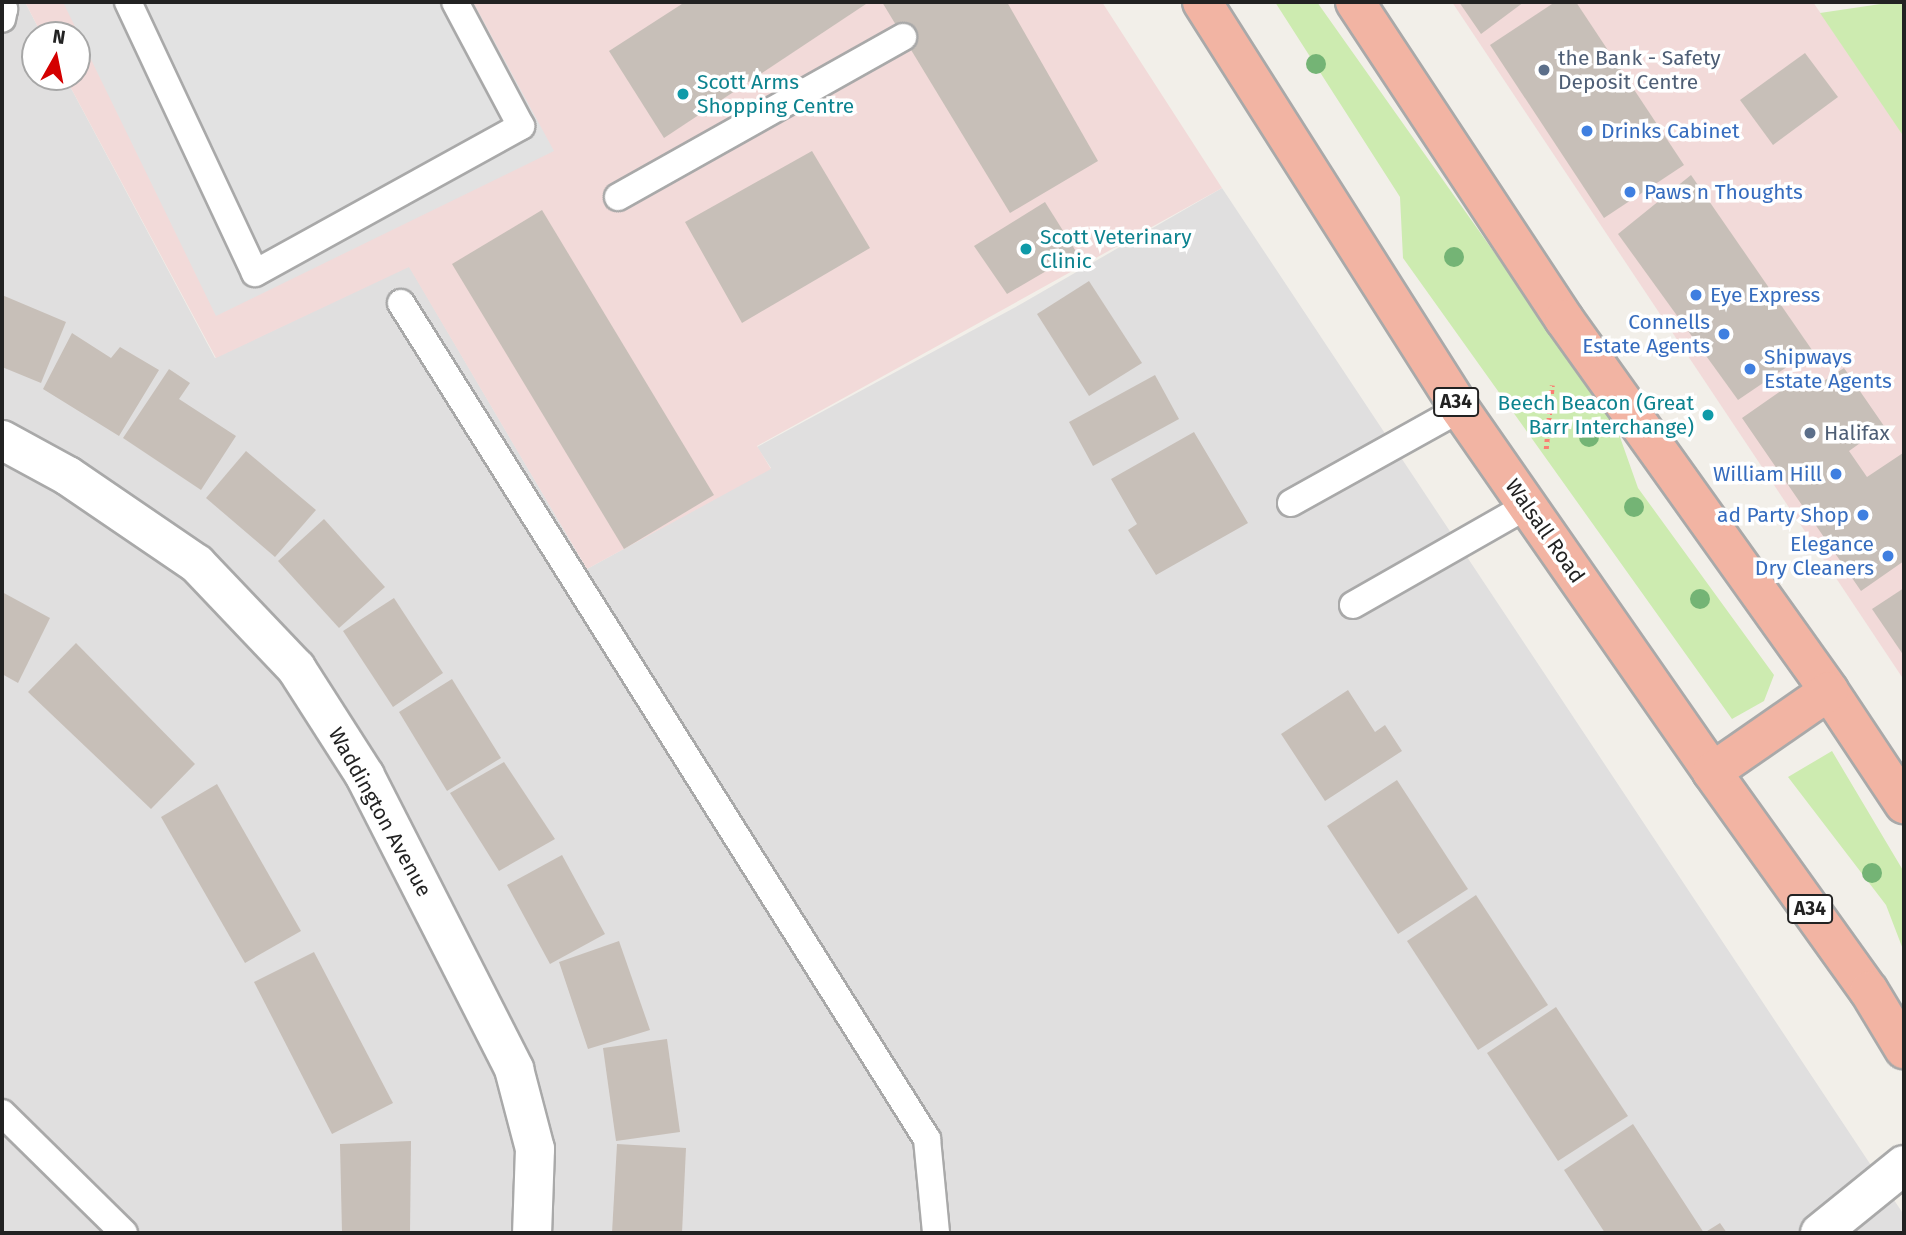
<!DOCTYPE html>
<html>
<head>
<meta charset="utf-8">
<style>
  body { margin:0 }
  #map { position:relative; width:1906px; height:1235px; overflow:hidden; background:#f2efe9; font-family:"Fira Sans",sans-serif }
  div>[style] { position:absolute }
  .residential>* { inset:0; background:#e0dfdf }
  .commercial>* { inset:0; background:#f2dad9 }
  .grass>* { inset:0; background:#cdebb0 }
  .parking>* { inset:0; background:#e2e2e2 }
  .building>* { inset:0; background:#c7bfb8 }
  .path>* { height:4.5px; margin-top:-2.25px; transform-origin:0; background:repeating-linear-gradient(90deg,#fa8072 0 3.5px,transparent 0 7px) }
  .roads { filter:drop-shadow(2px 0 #a9a9a9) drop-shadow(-2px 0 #a9a9a9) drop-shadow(0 2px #a9a9a9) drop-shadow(0 -2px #a9a9a9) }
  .service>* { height:26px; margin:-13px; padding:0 13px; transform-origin:13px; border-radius:13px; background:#fff }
  .minor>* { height:38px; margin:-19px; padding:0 19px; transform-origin:19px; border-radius:19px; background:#fff }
  .trunk>* { height:38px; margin:-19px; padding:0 19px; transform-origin:19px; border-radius:19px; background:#f2b4a3 }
  .trees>* { width:20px; height:20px; margin:-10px; border-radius:50%; background:#74b475 }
  .dots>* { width:19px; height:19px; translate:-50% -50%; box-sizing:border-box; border:4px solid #fff; border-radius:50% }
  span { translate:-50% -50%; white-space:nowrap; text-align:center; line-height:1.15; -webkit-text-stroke:7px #fff; paint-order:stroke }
  .shield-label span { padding:2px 5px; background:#fff; border:2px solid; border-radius:5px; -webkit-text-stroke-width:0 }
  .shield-label { font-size:19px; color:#222; font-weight:700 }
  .service-label { font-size:21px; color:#4e5e75 }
  .left { translate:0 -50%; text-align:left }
  .culture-label { font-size:21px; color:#0d838f }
  .right { translate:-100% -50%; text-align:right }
  .shop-label { font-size:21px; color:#366cbe }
  .street-label { font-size:21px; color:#222 }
  .frame { position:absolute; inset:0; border:4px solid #222; pointer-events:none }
  .north { position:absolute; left:21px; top:21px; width:70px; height:70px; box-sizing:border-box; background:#fff; border:2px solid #a7a7a7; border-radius:50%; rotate:9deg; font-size:19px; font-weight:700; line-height:28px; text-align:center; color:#222 }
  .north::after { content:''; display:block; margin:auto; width:24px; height:32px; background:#d40000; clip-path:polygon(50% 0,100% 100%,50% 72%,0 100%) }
</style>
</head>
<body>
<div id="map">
  <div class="residential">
    <div style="clip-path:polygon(2px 2px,25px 2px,42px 35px,35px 35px,35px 77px,65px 77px,215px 358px,409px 266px,587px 569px,771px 468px,757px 447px,1021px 304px,1222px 188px,1904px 1215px,1904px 1233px,2px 1233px)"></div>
  </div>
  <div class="commercial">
    <div style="clip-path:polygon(25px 2px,1102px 2px,1222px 188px,757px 446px,771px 469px,587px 569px,409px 267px,216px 358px,65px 77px,77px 77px,77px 35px,42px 35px)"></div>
    <div style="clip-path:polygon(1452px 2px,1813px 2px,1904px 136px,1904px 680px)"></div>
  </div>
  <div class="grass">
    <div style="clip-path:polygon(1275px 2px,1317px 2px,1615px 423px,1638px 488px,1774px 675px,1764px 701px,1732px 719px,1403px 258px,1400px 197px)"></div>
    <div style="clip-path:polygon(1894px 2px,1904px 2px,1904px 137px,1820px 13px)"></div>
    <div style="clip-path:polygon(1832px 751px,1904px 872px,1904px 952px,1886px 905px,1788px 777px)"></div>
  </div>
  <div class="parking">
    <div style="clip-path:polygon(63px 2px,473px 2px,554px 151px,216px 316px)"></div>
  </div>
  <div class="building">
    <div style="clip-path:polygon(685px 2px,869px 2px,664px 138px,609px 51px)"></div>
    <div style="clip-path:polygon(882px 2px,1007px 2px,1098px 161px,1010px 213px)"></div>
    <div style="clip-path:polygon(1459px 2px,1524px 2px,1481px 34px)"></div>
    <div style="clip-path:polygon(1555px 2px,1576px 2px,1684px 165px,1604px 218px,1490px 45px)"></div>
    <div style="clip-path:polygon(1805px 53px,1838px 97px,1773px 145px,1740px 100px)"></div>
    <div style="clip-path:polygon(812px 151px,870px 248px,742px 323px,685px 222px)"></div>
    <div style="clip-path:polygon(1691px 175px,1812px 350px,1738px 400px,1618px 234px)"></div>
    <div style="clip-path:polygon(1045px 202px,1077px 253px,1007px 294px,974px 246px)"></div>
    <div style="clip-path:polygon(542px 210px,714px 495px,624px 549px,452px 264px)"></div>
    <div style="clip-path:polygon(1089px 281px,1142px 363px,1089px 396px,1037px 314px)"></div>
    <div style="clip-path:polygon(2px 295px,66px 322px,41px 383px,2px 367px)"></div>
    <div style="clip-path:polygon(72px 333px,111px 358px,120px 347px,159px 370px,119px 436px,43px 389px)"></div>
    <div style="clip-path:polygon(1844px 368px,1884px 426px,1849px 451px,1867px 477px,1903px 453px,1904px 456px,1904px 561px,1861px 591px,1742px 418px,1802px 376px,1811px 389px)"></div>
    <div style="clip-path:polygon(169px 369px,190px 383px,179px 399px,236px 436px,201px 490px,123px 438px)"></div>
    <div style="clip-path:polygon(1155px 375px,1179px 419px,1093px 466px,1069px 422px)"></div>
    <div style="clip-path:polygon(1194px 432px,1248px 523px,1156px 575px,1128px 530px,1137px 524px,1111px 479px)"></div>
    <div style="clip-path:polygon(246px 451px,316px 510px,275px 557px,206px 498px)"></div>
    <div style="clip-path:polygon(324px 519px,385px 587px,339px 628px,278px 561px)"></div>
    <div style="clip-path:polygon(1904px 588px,1904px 656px,1872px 609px)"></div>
    <div style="clip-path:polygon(2px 592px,50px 618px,18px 683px,2px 674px)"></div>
    <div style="clip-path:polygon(394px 598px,443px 673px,393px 707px,343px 631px)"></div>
    <div style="clip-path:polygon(76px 643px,195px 764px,151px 809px,28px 692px)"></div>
    <div style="clip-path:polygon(452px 679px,501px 758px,447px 791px,399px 712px)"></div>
    <div style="clip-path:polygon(1348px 690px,1375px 732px,1385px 725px,1402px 751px,1325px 801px,1281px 734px)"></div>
    <div style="clip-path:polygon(504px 762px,555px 839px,499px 871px,450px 793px)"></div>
    <div style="clip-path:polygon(1397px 780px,1468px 889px,1398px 934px,1327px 826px)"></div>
    <div style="clip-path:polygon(217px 784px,301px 931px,245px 963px,161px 817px)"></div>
    <div style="clip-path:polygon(562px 855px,605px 934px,550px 964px,507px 885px)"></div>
    <div style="clip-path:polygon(1476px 895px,1548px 1005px,1478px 1050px,1407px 941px)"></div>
    <div style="clip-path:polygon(619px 941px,650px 1030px,588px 1049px,559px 962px)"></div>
    <div style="clip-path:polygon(314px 952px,393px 1103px,332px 1134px,254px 982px)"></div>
    <div style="clip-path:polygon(1556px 1007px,1628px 1116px,1558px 1161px,1487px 1053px)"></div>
    <div style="clip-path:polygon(667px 1039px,680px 1132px,616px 1141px,603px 1048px)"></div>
    <div style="clip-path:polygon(1633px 1124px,1704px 1233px,1720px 1223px,1727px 1233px,1605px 1233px,1564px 1170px)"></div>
    <div style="clip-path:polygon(411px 1141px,410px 1233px,342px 1233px,340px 1144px)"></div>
    <div style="clip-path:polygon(617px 1144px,686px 1148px,682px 1233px,612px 1233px)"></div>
  </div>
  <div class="path">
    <div style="left:1546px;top:449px;width:64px;rotate:-84.6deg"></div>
  </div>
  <div class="roads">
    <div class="service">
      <div style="left:128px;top:2px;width:299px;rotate:64.9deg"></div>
      <div style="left:255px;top:273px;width:304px;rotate:-28.9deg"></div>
      <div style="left:521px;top:126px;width:140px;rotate:-118deg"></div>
      <div style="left:2px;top:6px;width:4px;rotate:56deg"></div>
      <div style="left:4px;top:9px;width:10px;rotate:101deg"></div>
      <div style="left:618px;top:197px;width:327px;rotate:-29.3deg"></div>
      <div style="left:401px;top:303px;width:988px;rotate:57.82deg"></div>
      <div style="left:927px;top:1139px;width:94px;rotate:84.5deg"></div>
      <div style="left:1291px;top:503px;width:193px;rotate:-29.1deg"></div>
      <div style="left:1353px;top:605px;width:202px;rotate:-29.7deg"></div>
      <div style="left:2px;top:1113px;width:171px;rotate:44.5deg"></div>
    </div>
    <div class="minor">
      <div style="left:2px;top:440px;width:75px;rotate:28.6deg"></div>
      <div style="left:68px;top:476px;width:156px;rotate:34.3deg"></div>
      <div style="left:197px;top:564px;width:144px;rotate:46.4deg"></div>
      <div style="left:296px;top:668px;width:128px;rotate:57.4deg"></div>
      <div style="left:365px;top:776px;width:329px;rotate:63deg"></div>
      <div style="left:514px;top:1069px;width:83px;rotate:75.3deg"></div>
      <div style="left:535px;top:1149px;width:84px;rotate:92deg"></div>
      <div style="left:1820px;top:1233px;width:108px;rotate:-39deg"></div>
    </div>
    <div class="trunk">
      <div style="left:1202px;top:2px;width:482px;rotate:57.6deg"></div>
      <div style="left:1460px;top:409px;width:442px;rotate:55.2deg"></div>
      <div style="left:1712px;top:772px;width:269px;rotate:54.4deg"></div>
      <div style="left:1869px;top:991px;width:68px;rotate:58.9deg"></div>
      <div style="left:1355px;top:2px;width:380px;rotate:56.6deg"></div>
      <div style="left:1564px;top:319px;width:457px;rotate:54.5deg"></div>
      <div style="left:1829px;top:691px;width:136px;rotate:56.4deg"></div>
      <div style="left:1712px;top:772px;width:142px;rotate:-34.7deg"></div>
    </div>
  </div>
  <div class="trees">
    <div style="left:1316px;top:64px"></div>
    <div style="left:1454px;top:257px"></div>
    <div style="left:1589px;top:437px"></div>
    <div style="left:1634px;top:507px"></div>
    <div style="left:1700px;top:599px"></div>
    <div style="left:1872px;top:873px"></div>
  </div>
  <div class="dots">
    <div style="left:1544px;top:70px;background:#5c6f8a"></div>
    <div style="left:683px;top:94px;background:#0f9aa8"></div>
    <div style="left:1587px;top:131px;background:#3f7fe0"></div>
    <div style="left:1630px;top:192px;background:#3f7fe0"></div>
    <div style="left:1026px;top:249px;background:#0f9aa8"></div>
    <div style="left:1696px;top:295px;background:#3f7fe0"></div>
    <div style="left:1724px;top:334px;background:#3f7fe0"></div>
    <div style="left:1750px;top:369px;background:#3f7fe0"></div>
    <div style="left:1708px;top:415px;background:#0f9aa8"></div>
    <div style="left:1810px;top:433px;background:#5c6f8a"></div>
    <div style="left:1836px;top:474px;background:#3f7fe0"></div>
    <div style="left:1863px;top:515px;background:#3f7fe0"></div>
    <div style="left:1888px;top:556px;background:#3f7fe0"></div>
  </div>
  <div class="shield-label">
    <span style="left:1456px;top:402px">A34</span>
    <span style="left:1810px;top:909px">A34</span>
  </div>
  <div class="service-label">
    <span class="left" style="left:1558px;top:70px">the Bank - Safety<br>Deposit Centre</span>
    <span class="left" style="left:1824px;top:433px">Halifax</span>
  </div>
  <div class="culture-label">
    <span class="left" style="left:697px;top:94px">Scott Arms<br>Shopping Centre</span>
    <span class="left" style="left:1040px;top:249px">Scott Veterinary<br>Clinic</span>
    <span class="right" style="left:1694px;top:415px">Beech Beacon (Great<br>Barr Interchange)</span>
  </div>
  <div class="shop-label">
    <span class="left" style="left:1601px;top:131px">Drinks Cabinet</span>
    <span class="left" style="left:1644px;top:192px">Paws n Thoughts</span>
    <span class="left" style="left:1710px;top:295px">Eye Express</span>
    <span class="right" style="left:1710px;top:334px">Connells<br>Estate Agents</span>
    <span class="left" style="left:1764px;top:369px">Shipways<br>Estate Agents</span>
    <span class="right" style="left:1822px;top:474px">William Hill</span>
    <span class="right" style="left:1849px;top:515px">ad Party Shop</span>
    <span class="right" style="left:1874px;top:556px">Elegance<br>Dry Cleaners</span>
  </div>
  <div class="street-label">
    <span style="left:1545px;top:531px;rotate:55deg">Walsall Road</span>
    <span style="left:380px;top:812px;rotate:61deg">Waddington Avenue</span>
  </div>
  <div class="frame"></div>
  <div class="north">N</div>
</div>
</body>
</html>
